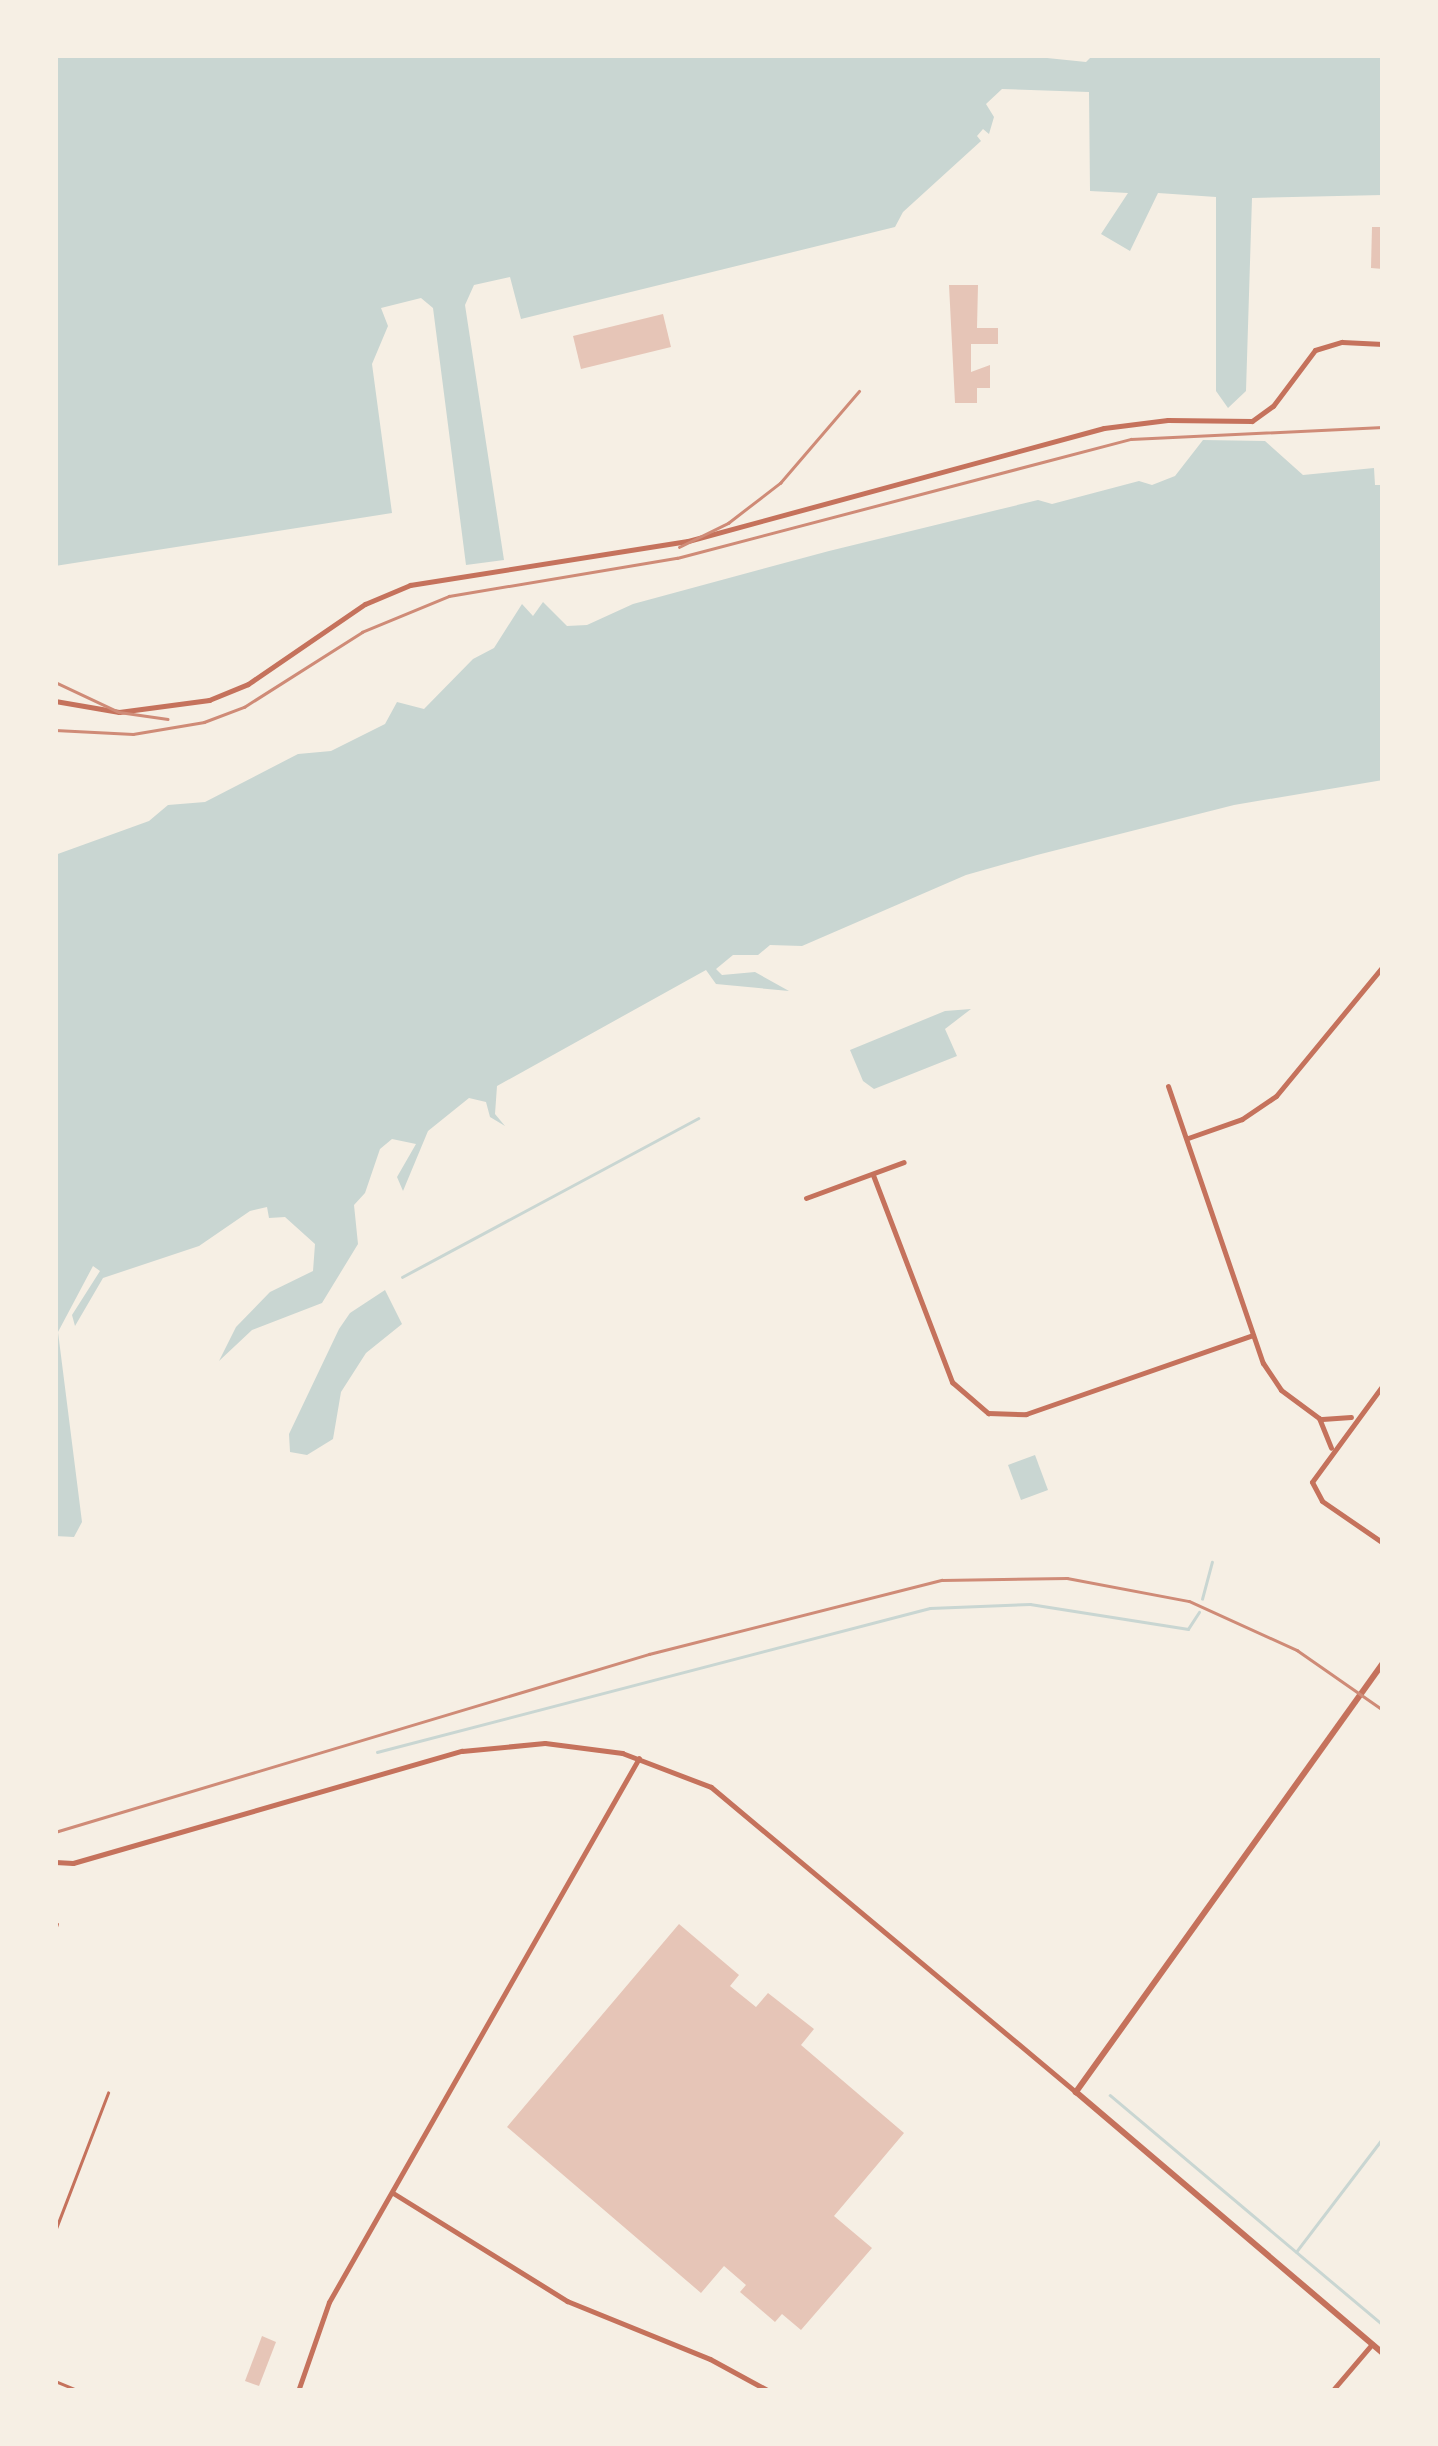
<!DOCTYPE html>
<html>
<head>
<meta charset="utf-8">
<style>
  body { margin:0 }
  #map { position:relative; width:1438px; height:2446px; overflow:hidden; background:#f6efe4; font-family:Karla,sans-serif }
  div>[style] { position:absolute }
  .water>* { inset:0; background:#c9d6d2 }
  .stream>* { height:2.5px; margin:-1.25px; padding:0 1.25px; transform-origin:1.25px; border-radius:1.25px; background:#c9d6d2 }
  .building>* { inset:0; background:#e6c5b7 }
  .service>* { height:2.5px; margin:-1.25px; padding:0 1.25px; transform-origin:1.25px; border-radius:1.25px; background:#c5725c }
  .minor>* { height:5px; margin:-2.5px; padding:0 2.5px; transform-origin:2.5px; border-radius:2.5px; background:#c5725c }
  .tertiary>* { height:6px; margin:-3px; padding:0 3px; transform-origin:3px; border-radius:3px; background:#c5725c }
  .rail>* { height:2.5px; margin:-1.25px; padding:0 1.25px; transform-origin:1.25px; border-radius:1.25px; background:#cf8b77 }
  span { translate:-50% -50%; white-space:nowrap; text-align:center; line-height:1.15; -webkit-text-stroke:8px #f6efe4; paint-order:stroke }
  .frame { position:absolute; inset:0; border:58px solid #f6efe4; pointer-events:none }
</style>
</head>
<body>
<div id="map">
  <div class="water">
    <div style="clip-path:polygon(55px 55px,1018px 55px,1086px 62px,1093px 55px,1383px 55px,1383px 195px,1252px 198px,1246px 391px,1228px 408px,1216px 391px,1216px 197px,1158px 193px,1130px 251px,1101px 234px,1128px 193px,1090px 191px,1089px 92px,1002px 89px,986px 104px,994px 117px,989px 134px,983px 129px,977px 136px,981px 141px,903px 212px,895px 227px,521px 319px,510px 277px,474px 285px,465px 305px,504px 560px,466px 565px,433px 308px,421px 298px,381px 308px,388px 326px,372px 364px,392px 513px,55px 566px)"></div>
    <div style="clip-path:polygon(1203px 440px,1265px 441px,1303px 475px,1374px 468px,1375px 485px,1383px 485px,1383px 780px,1234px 805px,1037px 855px,966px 875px,802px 946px,770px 945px,758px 955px,733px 955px,716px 969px,722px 975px,755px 972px,789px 991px,716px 984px,706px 970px,497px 1086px,495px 1114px,505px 1126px,490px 1117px,486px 1102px,469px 1098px,428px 1131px,403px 1191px,397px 1177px,416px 1144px,392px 1139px,380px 1149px,365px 1193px,354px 1205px,358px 1244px,322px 1303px,252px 1330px,219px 1361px,236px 1327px,270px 1292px,313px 1271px,315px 1244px,285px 1217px,269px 1218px,267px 1207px,250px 1211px,199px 1246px,103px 1278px,75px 1326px,72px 1315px,100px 1271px,93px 1266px,58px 1332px,82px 1522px,74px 1537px,55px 1536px,55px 855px,149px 821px,168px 805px,205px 802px,298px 754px,331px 751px,385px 724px,397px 702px,424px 709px,473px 659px,494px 648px,522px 604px,533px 616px,543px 602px,567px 626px,587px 625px,633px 604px,829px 551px,1038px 500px,1052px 504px,1139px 481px,1152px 485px,1175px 476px)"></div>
    <div style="clip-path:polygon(971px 1009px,945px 1029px,957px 1056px,874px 1089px,863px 1081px,850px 1050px,945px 1011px)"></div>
    <div style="clip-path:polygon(385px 1290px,402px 1324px,366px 1353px,341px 1392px,333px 1439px,307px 1455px,290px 1452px,289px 1434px,339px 1329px,350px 1313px)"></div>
    <div style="clip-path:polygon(1035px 1455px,1048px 1490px,1021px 1500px,1008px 1465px)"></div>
  </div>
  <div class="stream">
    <div style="left:402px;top:1277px;width:336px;rotate:-28.2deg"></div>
    <div style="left:1202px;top:1599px;width:38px;rotate:-75deg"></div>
    <div style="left:377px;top:1752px;width:571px;rotate:-14.6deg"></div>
    <div style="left:930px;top:1608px;width:100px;rotate:-2.3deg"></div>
    <div style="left:1030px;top:1604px;width:160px;rotate:9deg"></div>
    <div style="left:1188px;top:1629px;width:20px;rotate:-57deg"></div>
    <div style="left:1110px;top:2095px;width:357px;rotate:40.1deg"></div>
    <div style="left:1296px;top:2252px;width:143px;rotate:-52.7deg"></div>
  </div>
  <div class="building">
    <div style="clip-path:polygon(1372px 227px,1383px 227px,1383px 269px,1371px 268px)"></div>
    <div style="clip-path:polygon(949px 285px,978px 285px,977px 328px,998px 328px,998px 344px,971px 344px,971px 372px,990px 365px,990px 388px,977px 388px,977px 403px,955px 403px)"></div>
    <div style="clip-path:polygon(663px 314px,671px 347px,581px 369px,573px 336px)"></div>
    <div style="clip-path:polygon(679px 1924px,739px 1975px,730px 1986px,756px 2007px,768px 1993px,814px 2029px,801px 2045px,904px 2133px,834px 2216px,872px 2248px,801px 2330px,782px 2314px,775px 2322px,740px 2292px,746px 2285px,724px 2266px,701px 2293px,507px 2127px)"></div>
    <div style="clip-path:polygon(262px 2336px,276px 2342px,259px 2386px,245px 2381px)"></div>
  </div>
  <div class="service">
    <div style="left:55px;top:1930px;width:6px;rotate:-72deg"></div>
    <div style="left:55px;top:2231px;width:148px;rotate:-69deg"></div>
    <div style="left:55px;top:2381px;width:27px;rotate:22deg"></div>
  </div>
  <div class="minor">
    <div style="left:55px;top:701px;width:65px;rotate:9.8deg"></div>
    <div style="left:119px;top:712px;width:91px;rotate:-7.6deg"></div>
    <div style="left:209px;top:700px;width:42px;rotate:-22.3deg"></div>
    <div style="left:248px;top:684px;width:142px;rotate:-34.4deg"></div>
    <div style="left:365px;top:604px;width:49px;rotate:-22.9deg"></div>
    <div style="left:410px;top:585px;width:281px;rotate:-9deg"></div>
    <div style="left:688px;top:541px;width:431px;rotate:-15.2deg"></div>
    <div style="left:1104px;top:428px;width:64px;rotate:-7.1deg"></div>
    <div style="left:1168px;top:420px;width:84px;rotate:0.7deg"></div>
    <div style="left:1252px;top:421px;width:26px;rotate:-36deg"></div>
    <div style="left:1273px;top:406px;width:70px;rotate:-53.1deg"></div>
    <div style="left:1315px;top:350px;width:28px;rotate:-17deg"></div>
    <div style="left:1342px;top:342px;width:41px;rotate:2.8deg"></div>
    <div style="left:1168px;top:1086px;width:293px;rotate:71.1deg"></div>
    <div style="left:1263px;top:1363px;width:32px;rotate:56deg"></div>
    <div style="left:1281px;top:1390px;width:47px;rotate:36.4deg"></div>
    <div style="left:1319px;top:1418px;width:32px;rotate:68deg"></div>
    <div style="left:1188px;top:1138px;width:57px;rotate:-19.4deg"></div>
    <div style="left:1242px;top:1119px;width:41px;rotate:-34.1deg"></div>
    <div style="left:1276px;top:1096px;width:168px;rotate:-50.5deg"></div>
    <div style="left:873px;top:1175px;width:222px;rotate:69.1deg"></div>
    <div style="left:952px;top:1382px;width:48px;rotate:40.7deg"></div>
    <div style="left:988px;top:1413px;width:38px;rotate:2deg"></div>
    <div style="left:1026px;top:1414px;width:240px;rotate:-19.2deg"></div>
    <div style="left:806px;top:1198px;width:104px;rotate:-20.2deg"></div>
    <div style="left:1383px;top:1385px;width:120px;rotate:126.2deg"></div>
    <div style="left:1312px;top:1482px;width:21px;rotate:62deg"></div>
    <div style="left:1322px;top:1501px;width:74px;rotate:34.5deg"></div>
    <div style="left:1322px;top:1419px;width:29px;rotate:-4deg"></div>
    <div style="left:55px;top:1862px;width:18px;rotate:3deg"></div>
    <div style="left:73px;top:1863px;width:405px;rotate:-16.1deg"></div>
    <div style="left:462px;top:1751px;width:83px;rotate:-5.5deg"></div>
    <div style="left:545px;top:1743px;width:78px;rotate:7.4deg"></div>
    <div style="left:622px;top:1753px;width:95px;rotate:20.9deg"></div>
    <div style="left:711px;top:1787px;width:476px;rotate:39.9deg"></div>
    <div style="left:393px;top:2193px;width:205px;rotate:31.8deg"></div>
    <div style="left:567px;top:2301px;width:154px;rotate:22.1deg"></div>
    <div style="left:710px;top:2359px;width:67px;rotate:28.5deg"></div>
    <div style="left:298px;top:2391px;width:94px;rotate:-70.8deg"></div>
    <div style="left:329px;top:2302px;width:626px;rotate:-60.32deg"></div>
    <div style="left:1332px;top:2391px;width:62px;rotate:-49.6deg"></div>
  </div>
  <div class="tertiary">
    <div style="left:1383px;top:1663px;width:528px;rotate:125.59deg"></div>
    <div style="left:1076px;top:2092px;width:403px;rotate:40.4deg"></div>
  </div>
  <div class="rail">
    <div style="left:679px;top:547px;width:55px;rotate:-26.1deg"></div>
    <div style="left:728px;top:523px;width:66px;rotate:-37.6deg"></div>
    <div style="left:780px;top:483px;width:121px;rotate:-49.3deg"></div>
    <div style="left:55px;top:682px;width:71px;rotate:25.1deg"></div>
    <div style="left:119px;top:712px;width:49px;rotate:8.1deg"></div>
    <div style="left:55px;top:730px;width:78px;rotate:2.9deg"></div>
    <div style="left:133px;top:734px;width:72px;rotate:-9.6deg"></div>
    <div style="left:204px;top:722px;width:43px;rotate:-20.6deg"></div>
    <div style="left:244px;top:707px;width:140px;rotate:-32.4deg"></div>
    <div style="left:362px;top:632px;width:94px;rotate:-22.5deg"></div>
    <div style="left:449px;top:596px;width:231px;rotate:-9.5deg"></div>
    <div style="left:677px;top:558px;width:469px;rotate:-14.7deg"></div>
    <div style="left:1131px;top:439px;width:252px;rotate:-2.7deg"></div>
    <div style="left:55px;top:1832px;width:620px;rotate:-16.68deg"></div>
    <div style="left:649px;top:1654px;width:302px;rotate:-14.2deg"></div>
    <div style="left:942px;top:1580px;width:125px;rotate:-0.9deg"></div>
    <div style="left:1067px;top:1578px;width:124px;rotate:10.7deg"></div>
    <div style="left:1189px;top:1601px;width:119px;rotate:24.4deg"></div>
    <div style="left:1297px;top:1650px;width:105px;rotate:34.9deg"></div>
  </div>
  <div class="frame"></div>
</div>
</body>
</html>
